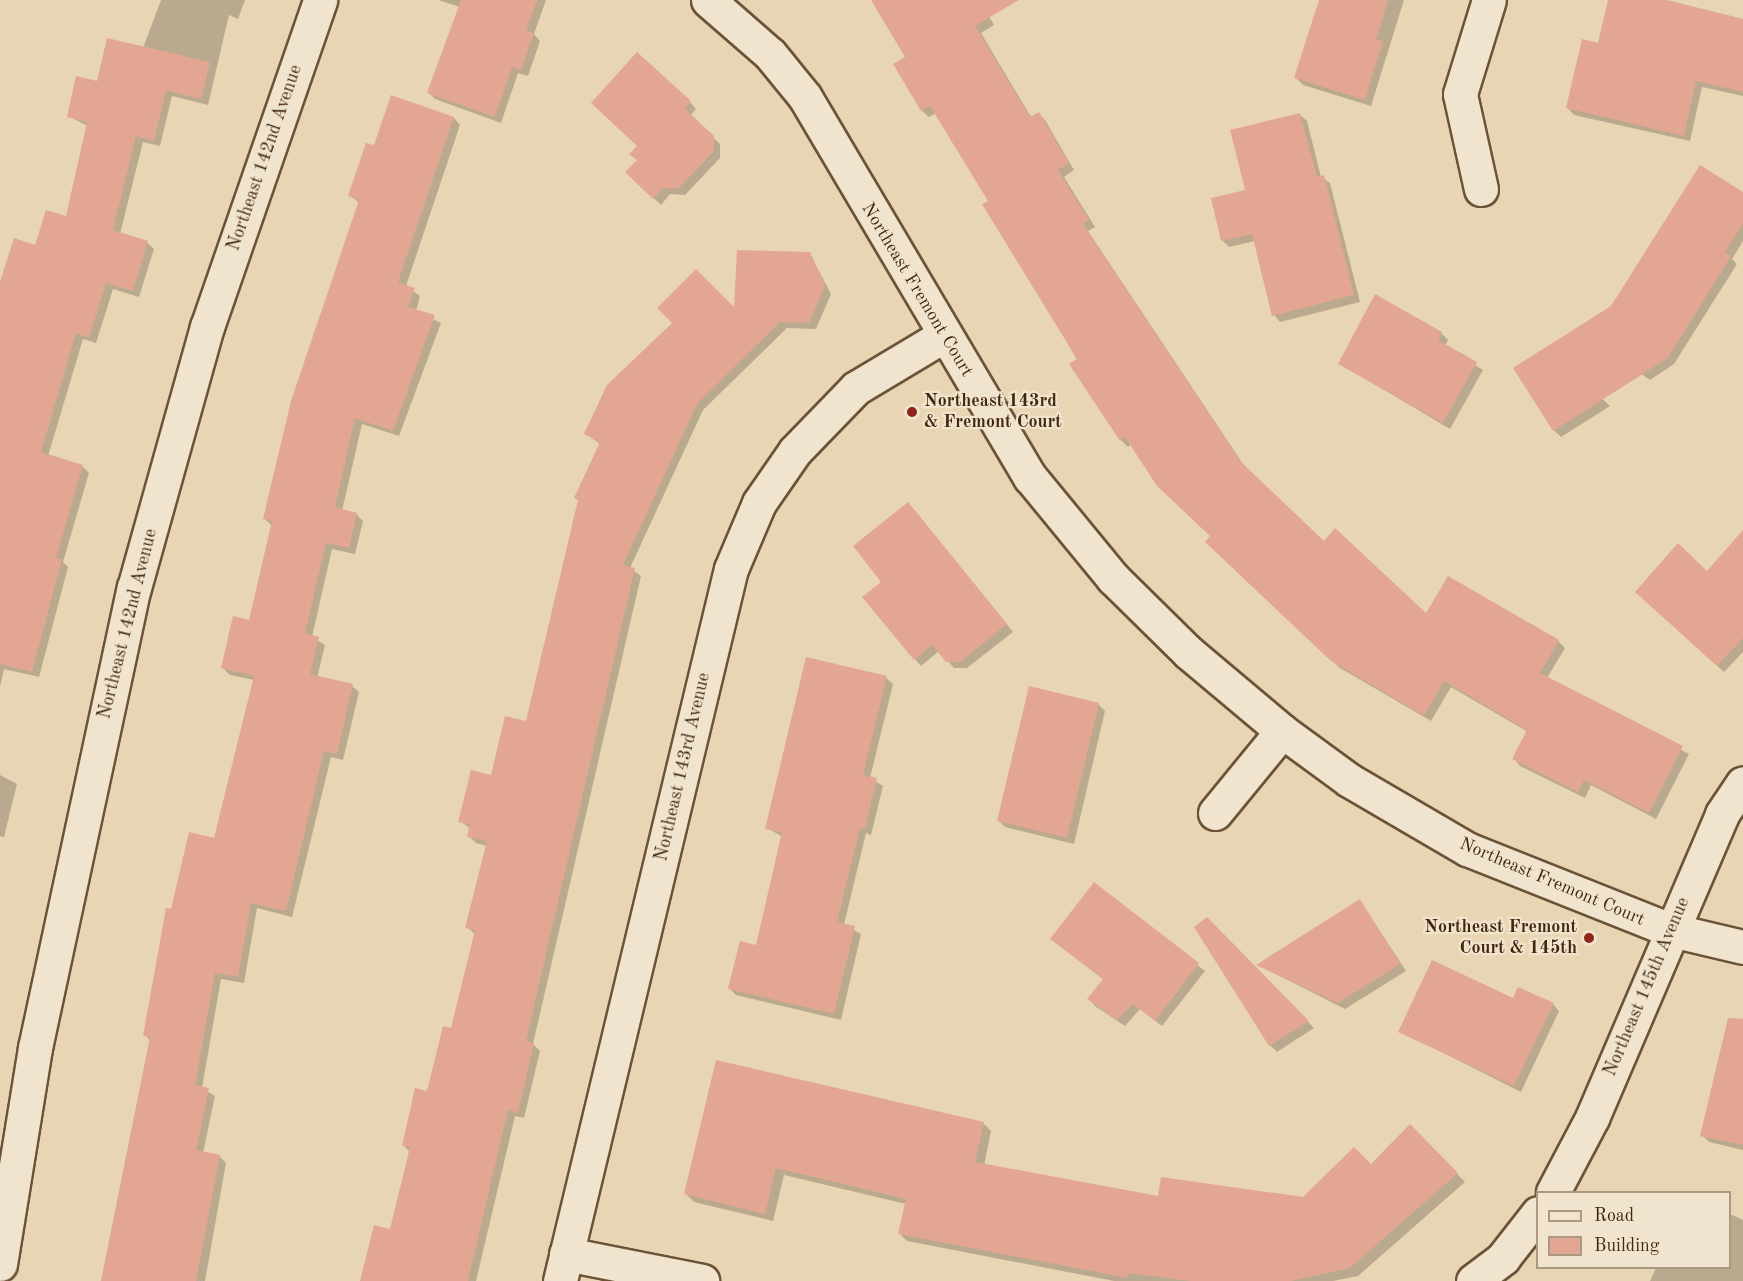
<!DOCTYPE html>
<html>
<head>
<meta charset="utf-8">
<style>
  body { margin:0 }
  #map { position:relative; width:1743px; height:1281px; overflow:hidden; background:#e8d5b3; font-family:"Old Standard TT",serif }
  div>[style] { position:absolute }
  .shadow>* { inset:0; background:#0003 }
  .building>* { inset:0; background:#e2a692 }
  .roads { filter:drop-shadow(2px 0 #6c5237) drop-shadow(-2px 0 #6c5237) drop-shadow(0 2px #6c5237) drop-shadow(0 -2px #6c5237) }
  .minor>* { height:33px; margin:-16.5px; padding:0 16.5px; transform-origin:16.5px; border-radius:16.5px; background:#f0e4ce }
  .dots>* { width:16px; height:16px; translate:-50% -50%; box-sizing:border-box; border:3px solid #f0e4ce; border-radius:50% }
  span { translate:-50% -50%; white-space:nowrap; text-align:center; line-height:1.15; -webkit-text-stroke:4.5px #f0e4ce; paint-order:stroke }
  .street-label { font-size:18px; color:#42260e }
  .poi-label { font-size:18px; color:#42260e; font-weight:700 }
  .left { translate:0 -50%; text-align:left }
  .right { translate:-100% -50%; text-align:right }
  .legend { position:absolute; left:1536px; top:1191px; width:195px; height:78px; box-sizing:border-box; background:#f0e4ce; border:2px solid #aa9881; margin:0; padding:8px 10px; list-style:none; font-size:18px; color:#42260e }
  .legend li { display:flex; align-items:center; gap:12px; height:30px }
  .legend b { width:30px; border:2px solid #aa9881 }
</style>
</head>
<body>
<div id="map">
  <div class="shadow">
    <div style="clip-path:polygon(161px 0,245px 0,238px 19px,229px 15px,208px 105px,172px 96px,160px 146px,143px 142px,120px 234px,147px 243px,154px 249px,139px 297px,113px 289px,96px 343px,83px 339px,48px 456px,82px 466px,89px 473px,63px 562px,68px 567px,39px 677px,4px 669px,0 687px,0 287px,67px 218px,88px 126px,68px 116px,99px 82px,143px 48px)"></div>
    <div style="clip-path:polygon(438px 0,546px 0,534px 34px,540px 41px,528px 76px,518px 73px,501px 123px,435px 99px,429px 93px,460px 7px)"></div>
    <div style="clip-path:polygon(873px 0,980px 0,994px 25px,981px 33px,1031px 117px,1038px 113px,1045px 120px,1074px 170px,1064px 177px,1095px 227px,1088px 231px,1247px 470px,1324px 543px,1426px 616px,1448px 578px,1558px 641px,1565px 648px,1547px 678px,1689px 754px,1656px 819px,1591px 785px,1585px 798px,1520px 766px,1514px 759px,1528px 732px,1451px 687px,1431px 721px,1340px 668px,1207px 542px,1217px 540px,1131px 444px,1128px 447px,1121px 440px,990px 201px,936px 113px,929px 117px,922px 111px,895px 64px,907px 57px)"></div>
    <div style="clip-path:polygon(1320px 0,1404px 0,1371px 106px,1303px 85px,1296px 78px)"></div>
    <div style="clip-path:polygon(1610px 0,1662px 0,1743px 19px,1743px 96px,1702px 87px,1690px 141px,1574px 115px,1568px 108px,1600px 45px)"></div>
    <div style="clip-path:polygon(392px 97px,454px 118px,460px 125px,406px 286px,420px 296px,416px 311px,441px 323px,399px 436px,362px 424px,342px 511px,357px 515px,363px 521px,355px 554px,332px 549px,312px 637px,325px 645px,317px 678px,352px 686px,359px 692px,343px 760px,331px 757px,292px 917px,257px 908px,244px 983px,221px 979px,202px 1088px,215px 1096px,203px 1153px,220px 1157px,226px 1163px,205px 1281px,103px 1281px,151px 1041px,145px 1035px,172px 910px,215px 840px,254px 680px,230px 675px,223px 668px,250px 622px,272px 526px,265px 519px,360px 203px,350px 196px,375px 147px)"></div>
    <div style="clip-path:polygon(690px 102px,696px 109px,690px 116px,720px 144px,720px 158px,685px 195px,670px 194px,661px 205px,627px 172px)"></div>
    <div style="clip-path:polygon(1300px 115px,1307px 121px,1321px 177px,1330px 183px,1360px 302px,1280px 322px,1274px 315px,1255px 241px,1229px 247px,1223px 241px,1213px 199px,1247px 191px)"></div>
    <div style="clip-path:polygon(1743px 194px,1743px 241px,1732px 259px,1737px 264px,1674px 364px,1650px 380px,1603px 347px,1580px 377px,1610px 406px,1561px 437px,1554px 430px,1612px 307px)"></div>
    <div style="clip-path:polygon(810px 254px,831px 294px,816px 329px,787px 328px,703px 410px,630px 568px,641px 576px,533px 1044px,540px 1051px,524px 1118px,515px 1116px,476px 1281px,362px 1281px,391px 1231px,410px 1152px,403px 1145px,453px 1030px,475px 934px,467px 927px,487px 846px,476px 843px,469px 836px,471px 829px,460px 821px,527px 723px,579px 501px,575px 498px,600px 444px,586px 434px)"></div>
    <div style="clip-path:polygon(1441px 333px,1448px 340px,1445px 346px,1483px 370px,1450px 429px,1339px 363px)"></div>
    <div style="clip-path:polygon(915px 511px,1013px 632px,967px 668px,954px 668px,939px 651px,921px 666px,915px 659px)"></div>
    <div style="clip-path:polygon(1743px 533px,1743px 652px,1724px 672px,1643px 598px,1707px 573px)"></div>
    <div style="clip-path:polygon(886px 678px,893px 684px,870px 778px,883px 786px,871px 835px,866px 833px,844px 925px,861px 934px,841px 1020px,736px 995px,730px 989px,757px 946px,783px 837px,767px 828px)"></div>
    <div style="clip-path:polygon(1098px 704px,1105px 711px,1074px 844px,1005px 827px,999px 821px)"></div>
    <div style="clip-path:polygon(0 775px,17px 784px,4px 837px,0 836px)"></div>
    <div style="clip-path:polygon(1094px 885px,1205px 971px,1162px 1026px,1140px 1009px,1125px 1026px,1095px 1006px,1089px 999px,1104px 980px,1052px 939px)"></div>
    <div style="clip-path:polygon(1360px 901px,1406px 971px,1345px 1009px,1258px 965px)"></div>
    <div style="clip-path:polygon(1207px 919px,1314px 1028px,1277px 1052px,1270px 1045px,1196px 928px)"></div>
    <div style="clip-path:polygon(1553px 1004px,1559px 1011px,1521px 1092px,1400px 1031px)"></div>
    <div style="clip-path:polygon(1743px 1050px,1743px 1150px,1709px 1142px,1702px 1135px)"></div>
    <div style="clip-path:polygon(717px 1062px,983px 1123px,991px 1131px,984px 1166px,1159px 1198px,1303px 1199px,1371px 1166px,1410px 1126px,1465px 1182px,1358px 1276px,1333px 1281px,1114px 1281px,907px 1241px,899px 1233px,906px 1204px,784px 1175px,773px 1221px,694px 1202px,686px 1194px)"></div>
    <div style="clip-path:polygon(1730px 1214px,1743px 1220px,1743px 1281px,1650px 1281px,1656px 1268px,1730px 1268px)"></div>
  </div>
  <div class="building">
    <div style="clip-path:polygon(461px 0,537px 0,526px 31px,534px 33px,521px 70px,512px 67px,495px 117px,427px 93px)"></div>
    <div style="clip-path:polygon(871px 0,1019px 0,975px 26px,1030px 117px,1039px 112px,1069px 163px,1058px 170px,1089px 220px,1083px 224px,1241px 462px,1324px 541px,1335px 528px,1426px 613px,1448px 576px,1559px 640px,1540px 673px,1683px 746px,1649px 813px,1584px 780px,1578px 792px,1512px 759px,1527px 730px,1444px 681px,1424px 716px,1331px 661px,1205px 542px,1210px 536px,1157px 486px,1125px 437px,1120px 441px,1069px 364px,1077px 359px,982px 204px,988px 201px,930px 106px,921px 111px,893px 64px,905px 57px)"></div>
    <div style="clip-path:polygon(1319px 0,1388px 0,1376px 40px,1383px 41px,1365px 100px,1294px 78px)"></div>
    <div style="clip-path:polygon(1608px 0,1667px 0,1743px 19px,1743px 92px,1696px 81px,1684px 136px,1566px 108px,1582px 39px,1598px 43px)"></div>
    <div style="clip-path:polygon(107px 38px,210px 62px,201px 99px,166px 90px,154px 141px,136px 136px,113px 230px,148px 241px,133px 291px,106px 283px,89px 338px,76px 333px,41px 452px,83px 465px,56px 558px,62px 559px,32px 672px,0 664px,0 282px,14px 238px,35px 245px,46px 210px,66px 216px,87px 122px,67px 117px,76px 76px,97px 81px)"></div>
    <div style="clip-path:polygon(637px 52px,691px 101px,685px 109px,714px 136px,714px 151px,678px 189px,663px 188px,653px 199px,625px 172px,637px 160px,629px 154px,637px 146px,591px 103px)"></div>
    <div style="clip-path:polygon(391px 95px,454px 117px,398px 282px,415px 288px,408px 307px,435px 315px,393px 431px,355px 418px,335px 507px,357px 513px,349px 548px,326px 543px,305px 633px,319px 637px,310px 674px,353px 684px,337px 754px,324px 751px,286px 911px,251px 903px,238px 977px,215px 973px,195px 1085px,209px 1088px,196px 1150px,220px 1155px,196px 1281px,101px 1281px,150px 1037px,143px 1036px,166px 908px,171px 909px,189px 832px,214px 838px,254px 676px,221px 668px,233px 616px,249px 620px,272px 521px,263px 519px,291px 401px,359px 200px,348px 196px,366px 143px,374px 145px)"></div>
    <div style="clip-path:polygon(1300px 113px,1317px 177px,1324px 175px,1354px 295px,1272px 316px,1252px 234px,1221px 241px,1211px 198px,1245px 190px,1230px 130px)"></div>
    <div style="clip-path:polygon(1700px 165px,1743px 192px,1743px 224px,1725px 252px,1731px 256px,1668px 358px,1553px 431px,1513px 368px,1611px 306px)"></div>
    <div style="clip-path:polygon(737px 250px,810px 252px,825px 286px,809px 323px,780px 322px,697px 404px,623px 565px,635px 568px,526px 1041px,534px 1043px,518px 1113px,508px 1110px,468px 1281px,360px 1281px,374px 1225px,390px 1229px,410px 1147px,402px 1146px,415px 1088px,427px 1091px,443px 1026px,451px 1028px,475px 930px,465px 928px,487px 841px,467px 837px,470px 824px,458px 822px,471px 770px,491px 775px,505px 716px,526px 721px,578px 500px,574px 498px,600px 442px,584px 434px,607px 385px,672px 323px,657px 308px,696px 269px,734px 307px)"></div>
    <div style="clip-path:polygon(1375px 294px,1442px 332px,1438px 340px,1477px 362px,1443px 423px,1338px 364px)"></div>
    <div style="clip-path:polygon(908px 502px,1007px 624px,960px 662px,946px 662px,932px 645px,914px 660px,862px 597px,881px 582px,853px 546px)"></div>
    <div style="clip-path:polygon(1743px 530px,1743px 638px,1717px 666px,1635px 592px,1678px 543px,1707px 571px)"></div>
    <div style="clip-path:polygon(806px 657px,887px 676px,863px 775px,877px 778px,865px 829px,860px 828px,837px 922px,855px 926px,834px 1014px,728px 989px,740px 941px,756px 945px,782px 832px,765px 829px)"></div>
    <div style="clip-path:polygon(1029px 686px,1099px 703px,1067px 838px,997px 821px)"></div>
    <div style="clip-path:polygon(1094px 882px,1199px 963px,1155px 1021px,1133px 1004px,1117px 1020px,1087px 999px,1103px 979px,1050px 939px)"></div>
    <div style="clip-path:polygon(1360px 899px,1400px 964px,1338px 1003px,1256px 965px)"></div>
    <div style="clip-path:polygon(1207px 917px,1309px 1021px,1269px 1046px,1194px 927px)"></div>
    <div style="clip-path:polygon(1432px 960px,1513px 998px,1518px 987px,1554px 1003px,1514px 1086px,1398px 1032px)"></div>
    <div style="clip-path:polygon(1728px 1018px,1743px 1019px,1743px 1145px,1700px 1136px)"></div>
    <div style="clip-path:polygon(716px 1060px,984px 1122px,975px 1162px,1158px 1196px,1161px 1177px,1303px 1197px,1354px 1147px,1371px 1164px,1410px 1124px,1458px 1173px,1350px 1268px,1291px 1281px,1190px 1281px,1129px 1273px,1128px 1278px,898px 1234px,906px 1199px,776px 1168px,765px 1214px,684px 1194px)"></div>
  </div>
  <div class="roads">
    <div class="minor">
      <div style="left:708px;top:0;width:82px;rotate:41.1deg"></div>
      <div style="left:770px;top:54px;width:55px;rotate:50.9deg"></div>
      <div style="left:805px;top:97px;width:442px;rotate:59.4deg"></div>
      <div style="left:1030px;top:477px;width:131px;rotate:50.6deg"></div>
      <div style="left:1113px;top:578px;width:105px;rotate:44.6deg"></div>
      <div style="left:1188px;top:652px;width:123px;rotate:40deg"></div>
      <div style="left:1282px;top:731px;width:83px;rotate:36.2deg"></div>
      <div style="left:1349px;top:780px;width:137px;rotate:30.3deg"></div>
      <div style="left:1467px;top:849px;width:219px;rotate:21.7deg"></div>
      <div style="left:1671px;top:930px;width:74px;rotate:13.3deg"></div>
      <div style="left:1481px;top:189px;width:97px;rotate:-102.5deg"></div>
      <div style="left:1460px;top:94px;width:98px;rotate:-72.9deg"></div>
      <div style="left:1215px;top:813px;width:106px;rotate:-50.7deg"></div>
      <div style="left:1553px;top:1192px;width:84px;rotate:-62.2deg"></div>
      <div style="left:1592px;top:1118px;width:331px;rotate:-66.8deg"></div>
      <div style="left:1722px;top:814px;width:37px;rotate:-56deg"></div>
      <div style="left:566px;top:1254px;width:139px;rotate:11.2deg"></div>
      <div style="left:0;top:1264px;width:219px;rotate:-80.8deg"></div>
      <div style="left:35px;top:1048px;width:471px;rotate:-77.9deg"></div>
      <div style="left:134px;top:588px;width:271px;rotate:-74.4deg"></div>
      <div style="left:207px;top:327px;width:346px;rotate:-70.9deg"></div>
      <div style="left:560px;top:1281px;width:732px;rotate:-76.5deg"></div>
      <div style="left:731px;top:569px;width:72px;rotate:-67deg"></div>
      <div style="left:759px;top:503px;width:63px;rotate:-55.3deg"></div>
      <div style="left:795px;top:451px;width:88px;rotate:-45.9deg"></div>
      <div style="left:856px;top:388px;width:101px;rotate:-30.9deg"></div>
      <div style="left:1473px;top:1281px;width:38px;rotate:-37deg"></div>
      <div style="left:1503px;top:1258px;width:57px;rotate:-52.1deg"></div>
    </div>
  </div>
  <div class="dots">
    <div style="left:912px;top:412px;background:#8f2418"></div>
    <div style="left:1589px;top:938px;background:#8f2418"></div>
  </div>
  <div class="street-label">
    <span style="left:265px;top:158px;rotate:-71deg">Northeast 142nd Avenue</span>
    <span style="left:917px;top:290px;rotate:59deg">Northeast Fremont Court</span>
    <span style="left:128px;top:624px;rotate:-76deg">Northeast 142nd Avenue</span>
    <span style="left:683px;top:767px;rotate:-77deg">Northeast 143rd Avenue</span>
    <span style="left:1552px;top:882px;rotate:23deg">Northeast Fremont Court</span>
    <span style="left:1647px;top:987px;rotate:-67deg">Northeast 145th Avenue</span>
  </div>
  <div class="poi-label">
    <span class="left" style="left:924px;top:412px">Northeast 143rd<br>&amp; Fremont Court</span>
    <span class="right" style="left:1577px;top:938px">Northeast Fremont<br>Court &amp; 145th</span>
  </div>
  <ul class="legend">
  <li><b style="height:8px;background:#f0e4ce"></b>Road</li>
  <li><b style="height:16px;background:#e2a692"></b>Building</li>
  </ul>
</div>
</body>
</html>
